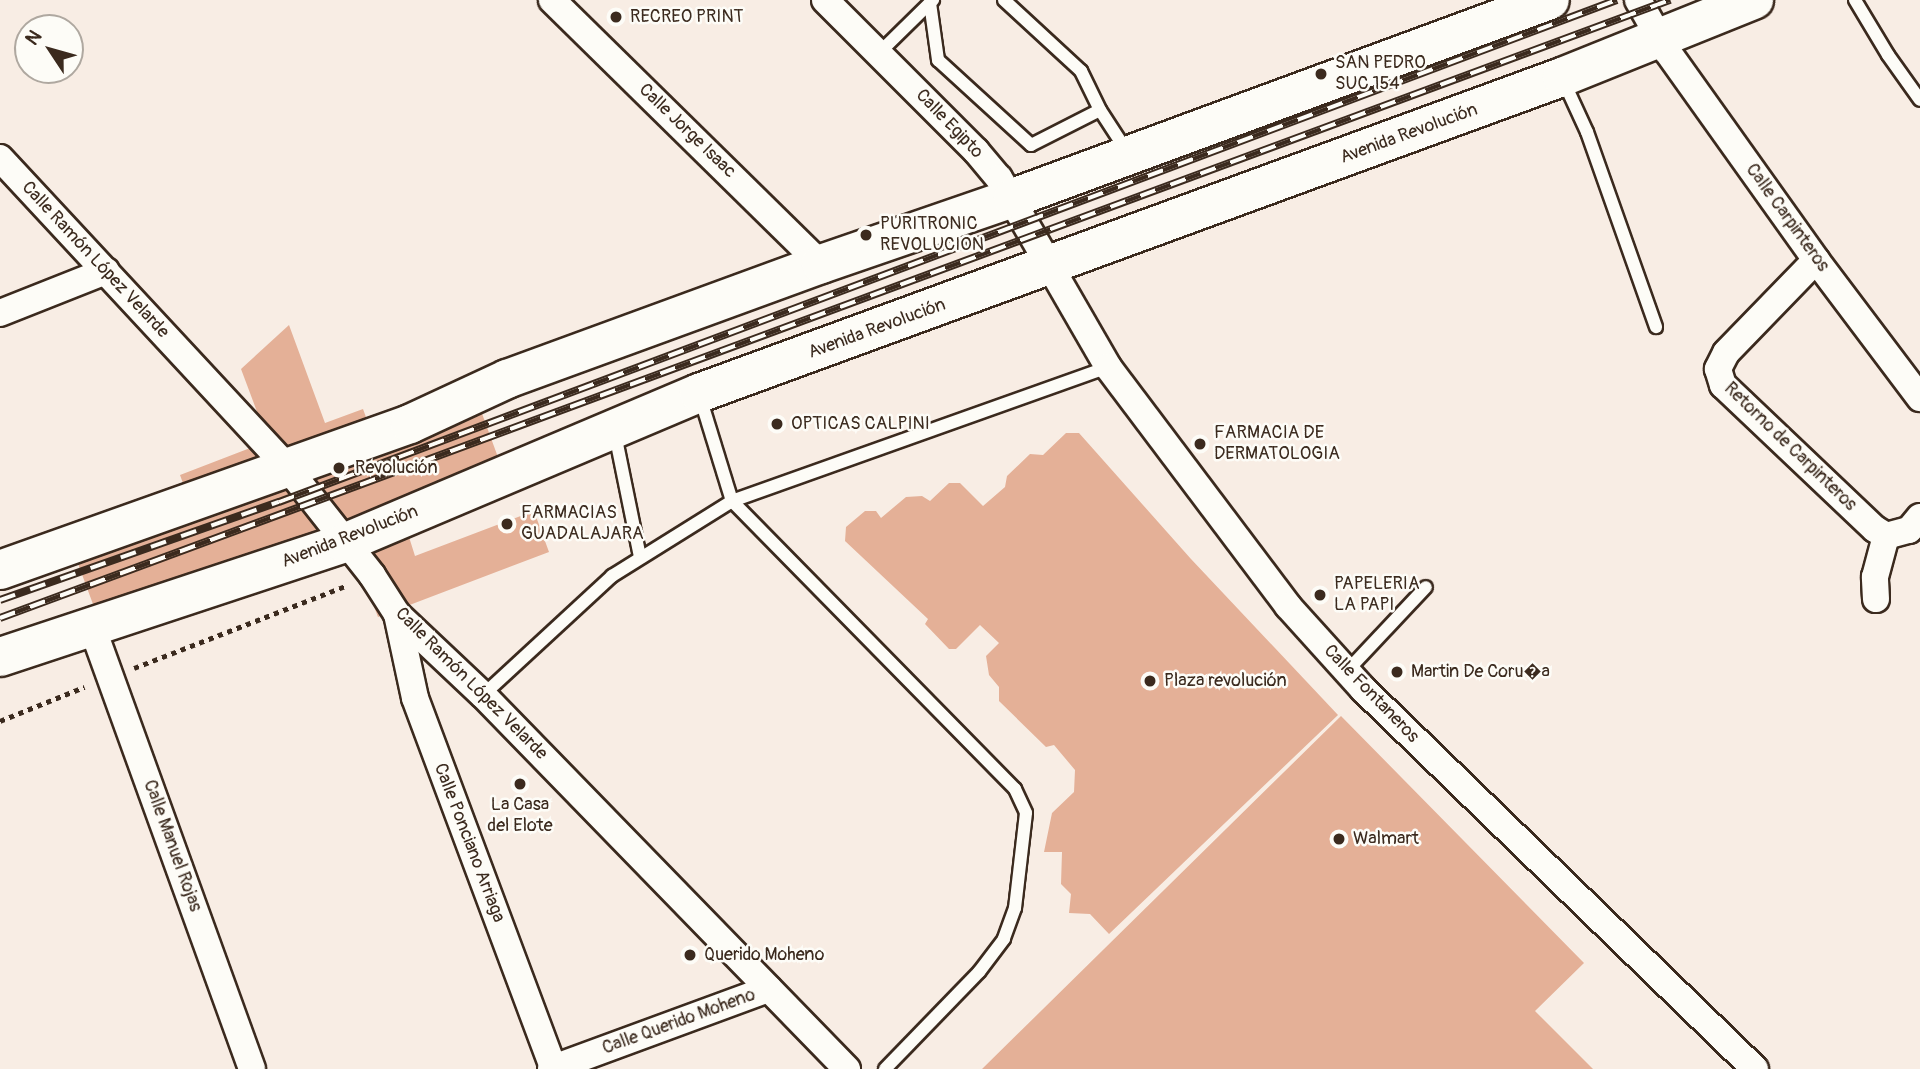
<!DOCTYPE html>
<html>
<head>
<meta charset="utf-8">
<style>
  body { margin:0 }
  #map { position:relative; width:1920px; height:1069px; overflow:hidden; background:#f8ede4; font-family:Pangolin,sans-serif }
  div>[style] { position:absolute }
  .building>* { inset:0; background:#e4b097 }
  .path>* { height:4.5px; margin-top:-2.25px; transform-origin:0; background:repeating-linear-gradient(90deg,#3b2a1e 0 5px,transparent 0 10px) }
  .roads { filter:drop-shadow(2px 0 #3b2a1e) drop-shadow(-2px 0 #3b2a1e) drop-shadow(0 2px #3b2a1e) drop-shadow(0 -2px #3b2a1e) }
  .service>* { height:12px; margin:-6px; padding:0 6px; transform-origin:6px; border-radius:6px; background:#fdfcf7 }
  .minor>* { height:26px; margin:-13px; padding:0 13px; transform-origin:13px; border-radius:13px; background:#fdfcf7 }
  .primary>* { height:38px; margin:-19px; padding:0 19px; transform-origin:19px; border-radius:19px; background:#fdfcf7 }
  .rail>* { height:8px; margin-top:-4px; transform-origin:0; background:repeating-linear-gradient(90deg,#fdfcf7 0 16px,#3b2a1e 0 32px); box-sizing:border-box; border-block:2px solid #3b2a1e }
  .dots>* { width:19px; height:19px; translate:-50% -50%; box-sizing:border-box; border:4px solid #fdfcf7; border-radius:50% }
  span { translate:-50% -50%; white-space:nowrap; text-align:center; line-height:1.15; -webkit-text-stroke:5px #fdfcf7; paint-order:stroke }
  .poi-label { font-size:18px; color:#3b2a1e }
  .left { translate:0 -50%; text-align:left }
  .street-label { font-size:18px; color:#3b2a1e }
  .north { position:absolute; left:14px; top:14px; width:70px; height:70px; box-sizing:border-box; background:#fdfcf7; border:2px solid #afa8a0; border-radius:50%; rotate:306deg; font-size:19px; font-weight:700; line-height:28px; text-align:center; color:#3b2a1e }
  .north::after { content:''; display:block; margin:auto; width:24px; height:32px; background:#3b2a1e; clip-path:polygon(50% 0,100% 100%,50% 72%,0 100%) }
</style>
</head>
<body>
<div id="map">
  <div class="building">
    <div style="clip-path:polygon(289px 325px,325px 423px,363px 409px,370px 428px,473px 389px,499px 460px,397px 499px,415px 556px,534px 511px,549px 552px,378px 617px,347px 536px,97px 615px,70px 542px,188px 497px,180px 475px,268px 441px,241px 369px)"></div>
    <div style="clip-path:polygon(1066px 433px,1079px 433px,1191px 559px,1338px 715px,1109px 934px,1090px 914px,1069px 913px,1071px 894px,1061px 884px,1062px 852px,1044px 852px,1052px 813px,1074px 792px,1075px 770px,1054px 745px,1046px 747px,999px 701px,999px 687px,989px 675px,986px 656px,999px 643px,980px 625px,956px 649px,949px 649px,925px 624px,928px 619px,845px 541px,846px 527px,865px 511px,876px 511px,881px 518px,906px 497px,922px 496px,930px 501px,949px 483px,960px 483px,983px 506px,1005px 487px,1007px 476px,1030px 454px,1043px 455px)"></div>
    <div style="clip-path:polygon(1341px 716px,1584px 963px,1535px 1011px,1593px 1069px,982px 1069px)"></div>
  </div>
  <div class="path">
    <div style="left:134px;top:668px;width:226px;rotate:-21.2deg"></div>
    <div style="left:0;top:721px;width:91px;rotate:-22deg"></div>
  </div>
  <div class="roads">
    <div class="service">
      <div style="left:1004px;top:0;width:105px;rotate:42.7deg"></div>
      <div style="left:1081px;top:71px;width:43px;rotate:64deg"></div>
      <div style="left:1100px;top:110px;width:48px;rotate:57deg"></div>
      <div style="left:1855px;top:0;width:64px;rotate:59deg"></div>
      <div style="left:1888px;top:55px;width:55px;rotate:54.6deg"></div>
      <div style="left:930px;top:3px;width:58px;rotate:82deg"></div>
      <div style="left:938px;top:60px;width:126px;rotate:42.4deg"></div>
      <div style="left:1031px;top:145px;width:77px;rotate:-26.9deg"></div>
      <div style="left:879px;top:53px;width:76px;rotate:-44.5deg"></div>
      <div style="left:1564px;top:82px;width:55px;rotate:65.3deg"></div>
      <div style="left:1587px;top:132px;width:207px;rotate:70.5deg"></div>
      <div style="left:700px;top:397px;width:109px;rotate:72.9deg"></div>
      <div style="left:732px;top:501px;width:404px;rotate:45.5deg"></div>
      <div style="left:1015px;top:789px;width:26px;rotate:65deg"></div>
      <div style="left:1026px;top:813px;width:96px;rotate:96.6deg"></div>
      <div style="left:1015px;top:908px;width:33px;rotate:110deg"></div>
      <div style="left:1004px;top:939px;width:41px;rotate:127.1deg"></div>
      <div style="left:979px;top:972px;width:135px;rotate:134.1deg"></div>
      <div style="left:615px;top:434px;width:126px;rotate:78.5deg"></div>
      <div style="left:1347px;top:671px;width:115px;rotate:-46.8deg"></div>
      <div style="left:483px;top:695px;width:176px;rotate:-42.7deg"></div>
      <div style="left:612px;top:576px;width:142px;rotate:-32deg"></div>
      <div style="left:732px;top:501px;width:399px;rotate:-19.6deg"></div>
    </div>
    <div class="minor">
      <div style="left:552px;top:0;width:377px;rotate:44.5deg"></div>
      <div style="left:825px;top:0;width:214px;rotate:45deg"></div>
      <div style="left:976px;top:151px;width:35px;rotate:50deg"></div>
      <div style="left:999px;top:178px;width:218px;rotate:60deg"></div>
      <div style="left:1108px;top:367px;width:299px;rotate:53deg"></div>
      <div style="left:1288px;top:606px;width:112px;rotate:47.9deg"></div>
      <div style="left:1363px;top:689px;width:546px;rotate:44.11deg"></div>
      <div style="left:1638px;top:0;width:59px;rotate:60.4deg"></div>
      <div style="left:1667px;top:51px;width:257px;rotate:54.5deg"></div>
      <div style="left:1816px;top:260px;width:173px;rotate:53deg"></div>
      <div style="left:0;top:158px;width:420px;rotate:47.1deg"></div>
      <div style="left:286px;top:466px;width:139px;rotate:51.7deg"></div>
      <div style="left:372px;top:575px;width:46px;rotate:57.3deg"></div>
      <div style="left:397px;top:614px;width:118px;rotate:43.3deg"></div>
      <div style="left:483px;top:695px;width:522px;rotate:45.78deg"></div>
      <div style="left:1816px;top:260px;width:129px;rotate:134.1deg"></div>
      <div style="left:1726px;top:353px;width:18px;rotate:117deg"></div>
      <div style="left:1718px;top:369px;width:17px;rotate:73deg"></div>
      <div style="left:1723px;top:385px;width:209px;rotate:43.5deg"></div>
      <div style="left:1875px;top:529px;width:13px;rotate:32deg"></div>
      <div style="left:1886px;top:536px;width:24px;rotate:-15deg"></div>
      <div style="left:1909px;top:530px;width:17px;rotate:-50deg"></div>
      <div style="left:0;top:313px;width:114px;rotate:-21.6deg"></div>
      <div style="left:1876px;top:599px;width:22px;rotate:-93deg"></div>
      <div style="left:1875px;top:577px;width:42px;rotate:-75deg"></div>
      <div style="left:397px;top:614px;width:86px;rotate:77.9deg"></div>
      <div style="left:415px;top:698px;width:396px;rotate:69.5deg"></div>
      <div style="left:91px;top:624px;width:473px;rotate:70.1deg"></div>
      <div style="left:551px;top:1069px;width:232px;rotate:-20.2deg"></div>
    </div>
    <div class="primary">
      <div style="left:0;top:570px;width:435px;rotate:-19.6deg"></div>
      <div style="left:410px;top:424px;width:107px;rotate:-24.9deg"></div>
      <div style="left:507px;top:379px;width:334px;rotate:-20.1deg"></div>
      <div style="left:821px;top:264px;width:203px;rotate:-19deg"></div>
      <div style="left:1013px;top:198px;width:572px;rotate:-20.24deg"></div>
      <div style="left:0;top:657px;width:362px;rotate:-18.3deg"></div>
      <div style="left:344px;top:543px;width:385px;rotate:-22.9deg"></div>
      <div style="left:699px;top:393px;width:919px;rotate:-20.11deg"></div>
      <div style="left:1562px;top:77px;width:207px;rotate:-21.9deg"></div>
    </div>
  </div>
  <div class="rail">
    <div style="left:0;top:600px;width:296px;rotate:-19.4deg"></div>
    <div style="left:279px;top:502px;width:1429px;rotate:-20.57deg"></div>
    <div style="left:0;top:618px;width:1781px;rotate:-20.31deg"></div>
  </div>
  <div class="dots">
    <div style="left:616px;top:17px;background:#3b2a1e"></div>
    <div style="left:1321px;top:74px;background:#3b2a1e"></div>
    <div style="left:866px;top:235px;background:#3b2a1e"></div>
    <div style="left:777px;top:424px;background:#3b2a1e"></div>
    <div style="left:1200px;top:444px;background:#3b2a1e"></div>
    <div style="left:339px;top:468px;background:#3b2a1e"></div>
    <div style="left:507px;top:524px;background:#3b2a1e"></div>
    <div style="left:1320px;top:595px;background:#3b2a1e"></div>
    <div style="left:1397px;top:672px;background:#3b2a1e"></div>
    <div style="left:1150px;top:681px;background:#3b2a1e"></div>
    <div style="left:520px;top:784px;background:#3b2a1e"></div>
    <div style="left:1339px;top:839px;background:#3b2a1e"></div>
    <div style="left:690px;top:955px;background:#3b2a1e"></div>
  </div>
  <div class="poi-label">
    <span class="left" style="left:630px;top:17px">RECREO PRINT</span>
    <span class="left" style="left:1335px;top:74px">SAN PEDRO<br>SUC 154</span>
    <span class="left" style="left:880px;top:235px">PURITRONIC<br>REVOLUCION</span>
    <span class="left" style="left:791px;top:424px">OPTICAS CALPINI</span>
    <span class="left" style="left:1214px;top:444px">FARMACIA DE<br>DERMATOLOGIA</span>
    <span class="left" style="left:355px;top:468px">Revolución</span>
    <span class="left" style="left:521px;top:524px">FARMACIAS<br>GUADALAJARA</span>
    <span class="left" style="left:1334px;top:595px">PAPELERIA<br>LA PAPI</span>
    <span class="left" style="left:1411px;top:672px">Martin De Coru�a</span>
    <span class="left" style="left:1164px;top:681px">Plaza revolución</span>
    <span style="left:520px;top:816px">La Casa<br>del Elote</span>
    <span class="left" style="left:1353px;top:839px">Walmart</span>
    <span class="left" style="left:704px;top:955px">Querido Moheno</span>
  </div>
  <div class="street-label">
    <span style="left:949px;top:124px;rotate:46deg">Calle Egipto</span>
    <span style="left:687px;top:131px;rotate:44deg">Calle Jorge Isaac</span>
    <span style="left:1409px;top:134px;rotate:-20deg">Avenida Revolución</span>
    <span style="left:1787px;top:218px;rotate:54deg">Calle Carpinteros</span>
    <span style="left:95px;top:260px;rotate:47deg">Calle Ramón López Velarde</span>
    <span style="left:877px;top:329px;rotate:-20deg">Avenida Revolución</span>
    <span style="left:1790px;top:447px;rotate:44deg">Retorno de Carpinteros</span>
    <span style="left:350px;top:537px;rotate:-21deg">Avenida Revolución</span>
    <span style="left:471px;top:684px;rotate:45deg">Calle Ramón López Velarde</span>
    <span style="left:1371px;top:694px;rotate:46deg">Calle Fontaneros</span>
    <span style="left:469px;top:843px;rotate:69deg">Calle Ponciano Arriaga</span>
    <span style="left:172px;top:846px;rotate:70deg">Calle Manuel Rojas</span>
    <span style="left:679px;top:1022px;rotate:-20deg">Calle Querido Moheno</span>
  </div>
  <div class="north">N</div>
</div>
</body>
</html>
